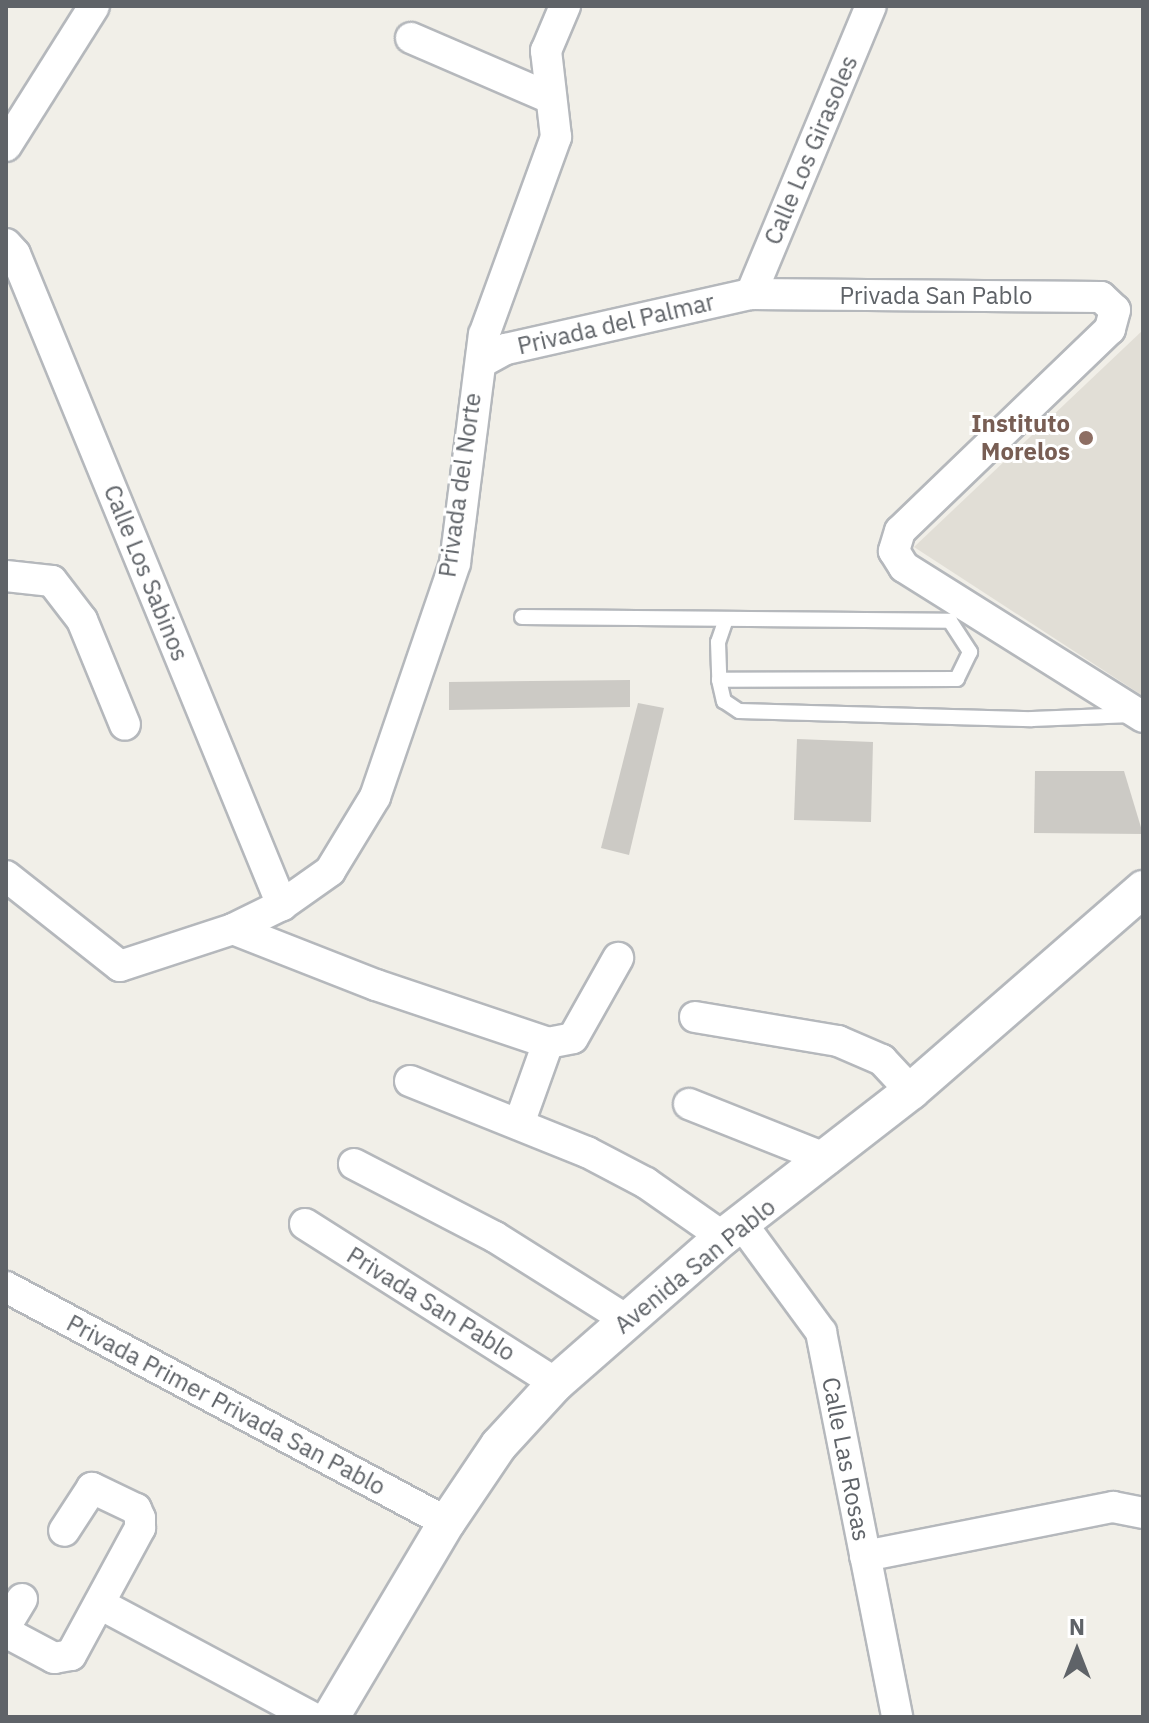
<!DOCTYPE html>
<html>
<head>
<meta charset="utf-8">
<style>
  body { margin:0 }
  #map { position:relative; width:1149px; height:1723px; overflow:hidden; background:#f1efe8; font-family:"IBM Plex Sans",sans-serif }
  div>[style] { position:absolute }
  .education>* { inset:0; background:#e1ded6 }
  .building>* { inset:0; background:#cccac5 }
  .roads { filter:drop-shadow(2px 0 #b5b8bc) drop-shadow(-2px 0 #b5b8bc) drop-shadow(0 2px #b5b8bc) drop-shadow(0 -2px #b5b8bc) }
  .service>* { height:14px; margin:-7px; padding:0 7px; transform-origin:7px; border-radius:7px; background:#fff }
  .minor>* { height:30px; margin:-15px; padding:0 15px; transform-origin:15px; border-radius:15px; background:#fff }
  .tertiary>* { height:36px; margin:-18px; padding:0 18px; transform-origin:18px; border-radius:18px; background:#fff }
  .dots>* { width:22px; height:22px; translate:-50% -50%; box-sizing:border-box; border:4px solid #fff; border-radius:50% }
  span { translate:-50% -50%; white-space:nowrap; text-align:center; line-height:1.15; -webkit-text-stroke:6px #fff; paint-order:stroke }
  .street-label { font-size:24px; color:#5f6368 }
  .education-label { font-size:24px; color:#785e54; font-weight:700 }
  .right { translate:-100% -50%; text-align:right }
  .frame { position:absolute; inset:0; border:8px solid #5f6368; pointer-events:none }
  .north { position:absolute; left:1037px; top:1611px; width:80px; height:80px; -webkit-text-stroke:6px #fff; paint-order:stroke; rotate:0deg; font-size:22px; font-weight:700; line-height:32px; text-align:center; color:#5f6368 }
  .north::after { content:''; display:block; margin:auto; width:28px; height:36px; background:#5f6368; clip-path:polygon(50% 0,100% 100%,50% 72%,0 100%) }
</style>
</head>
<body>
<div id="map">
  <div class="education">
    <div style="clip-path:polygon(1143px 330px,1143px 696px,914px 547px)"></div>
  </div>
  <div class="building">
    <div style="clip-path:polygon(630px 680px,630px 707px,449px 710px,449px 682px)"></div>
    <div style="clip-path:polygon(638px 703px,664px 708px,629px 855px,601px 848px)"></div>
    <div style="clip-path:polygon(797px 739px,873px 742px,871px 822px,794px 820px)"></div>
    <div style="clip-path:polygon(1035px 771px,1124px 771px,1143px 834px,1034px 833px)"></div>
  </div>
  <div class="roads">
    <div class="service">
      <div style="left:522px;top:617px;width:428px;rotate:0.5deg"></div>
      <div style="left:950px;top:621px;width:37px;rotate:57deg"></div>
      <div style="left:970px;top:652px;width:30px;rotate:116deg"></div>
      <div style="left:957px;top:679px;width:238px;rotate:179.8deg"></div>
      <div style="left:725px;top:622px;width:21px;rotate:109deg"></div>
      <div style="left:718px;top:642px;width:38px;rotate:88deg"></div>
      <div style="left:719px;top:680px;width:22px;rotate:77deg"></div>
      <div style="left:724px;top:701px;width:18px;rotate:34deg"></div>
      <div style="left:739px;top:711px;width:293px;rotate:1.6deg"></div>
      <div style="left:1032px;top:719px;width:100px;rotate:-2.3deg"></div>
    </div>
    <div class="minor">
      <div style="left:411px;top:38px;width:149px;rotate:23.3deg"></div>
      <div style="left:6px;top:146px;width:165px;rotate:-57.8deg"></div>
      <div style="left:6px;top:244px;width:13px;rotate:48deg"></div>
      <div style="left:15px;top:254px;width:704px;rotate:67.7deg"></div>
      <div style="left:751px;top:294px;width:312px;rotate:-67.4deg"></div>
      <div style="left:484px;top:361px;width:25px;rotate:-29deg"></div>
      <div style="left:506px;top:349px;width:251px;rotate:-12.7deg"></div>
      <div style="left:751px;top:294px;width:350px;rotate:0.5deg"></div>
      <div style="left:1101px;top:297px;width:19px;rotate:43deg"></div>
      <div style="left:1115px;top:310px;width:20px;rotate:105deg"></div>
      <div style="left:1110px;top:329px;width:291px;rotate:136.1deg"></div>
      <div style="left:900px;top:531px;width:21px;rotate:107deg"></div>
      <div style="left:894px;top:551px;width:19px;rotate:58deg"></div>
      <div style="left:904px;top:567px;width:282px;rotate:32.1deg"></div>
      <div style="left:6px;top:576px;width:46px;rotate:6.2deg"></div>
      <div style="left:52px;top:581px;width:49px;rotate:52.4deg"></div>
      <div style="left:82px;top:620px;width:113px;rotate:67.7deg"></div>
      <div style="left:6px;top:876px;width:145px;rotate:38.3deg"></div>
      <div style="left:120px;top:966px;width:119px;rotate:-18.1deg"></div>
      <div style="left:233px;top:929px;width:55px;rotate:-26.1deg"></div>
      <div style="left:282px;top:905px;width:59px;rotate:-35.3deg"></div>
      <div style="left:330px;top:871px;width:87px;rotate:-58.7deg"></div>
      <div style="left:375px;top:797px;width:247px;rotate:-71.1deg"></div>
      <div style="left:455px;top:563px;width:230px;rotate:-82.8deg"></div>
      <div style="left:484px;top:335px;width:211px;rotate:-70deg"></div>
      <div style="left:556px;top:137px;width:87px;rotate:-96.6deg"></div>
      <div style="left:546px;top:51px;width:49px;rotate:-67.1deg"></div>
      <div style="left:233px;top:929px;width:154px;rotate:21.4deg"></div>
      <div style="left:376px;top:985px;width:182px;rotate:18.6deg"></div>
      <div style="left:548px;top:1043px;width:25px;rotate:-11deg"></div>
      <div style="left:573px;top:1038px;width:92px;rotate:-60.6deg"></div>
      <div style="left:695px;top:1017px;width:145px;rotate:9.5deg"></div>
      <div style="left:838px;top:1041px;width:48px;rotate:23.4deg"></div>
      <div style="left:882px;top:1060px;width:42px;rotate:46.9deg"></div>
      <div style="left:410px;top:1081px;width:191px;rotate:21.9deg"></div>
      <div style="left:587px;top:1152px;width:67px;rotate:27.7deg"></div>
      <div style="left:646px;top:1183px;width:94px;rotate:35deg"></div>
      <div style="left:689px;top:1104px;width:149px;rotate:21.7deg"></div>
      <div style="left:520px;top:1121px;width:83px;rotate:-70.3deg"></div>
      <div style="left:354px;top:1164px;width:159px;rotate:27.4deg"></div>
      <div style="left:495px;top:1237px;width:156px;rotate:32.2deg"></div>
      <div style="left:305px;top:1224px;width:297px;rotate:32.4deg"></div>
      <div style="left:742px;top:1224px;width:134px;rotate:53.8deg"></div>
      <div style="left:821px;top:1332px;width:392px;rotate:78.8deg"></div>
      <div style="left:6px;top:1287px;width:500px;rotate:28.1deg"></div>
      <div style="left:865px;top:1556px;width:253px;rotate:-11.2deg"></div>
      <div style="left:1113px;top:1507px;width:31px;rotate:11deg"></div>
      <div style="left:22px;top:1599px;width:27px;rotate:121deg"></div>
      <div style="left:8px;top:1622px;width:13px;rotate:77deg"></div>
      <div style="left:11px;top:1635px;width:49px;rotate:28.1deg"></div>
      <div style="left:54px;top:1658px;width:17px;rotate:-10deg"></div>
      <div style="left:71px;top:1655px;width:145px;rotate:-61.5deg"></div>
      <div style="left:140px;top:1528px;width:10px;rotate:-90deg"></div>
      <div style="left:140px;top:1518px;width:10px;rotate:-114deg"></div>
      <div style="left:136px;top:1509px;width:49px;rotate:-154.5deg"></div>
      <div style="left:92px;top:1488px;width:51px;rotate:123.1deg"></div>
      <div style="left:100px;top:1604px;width:240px;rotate:28.1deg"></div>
    </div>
    <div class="tertiary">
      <div style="left:331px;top:1717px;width:227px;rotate:-59.3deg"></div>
      <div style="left:447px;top:1522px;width:93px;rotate:-56deg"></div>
      <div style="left:499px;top:1445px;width:84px;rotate:-47.4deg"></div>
      <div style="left:556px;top:1383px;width:222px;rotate:-41.2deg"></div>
      <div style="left:723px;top:1237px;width:238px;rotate:-37.8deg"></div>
      <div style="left:911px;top:1091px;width:308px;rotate:-41deg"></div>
    </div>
  </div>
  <div class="dots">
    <div style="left:1086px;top:438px;background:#8d6e63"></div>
  </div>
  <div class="street-label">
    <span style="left:811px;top:150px;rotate:-67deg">Calle Los Girasoles</span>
    <span style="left:936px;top:296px">Privada San Pablo</span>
    <span style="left:616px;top:324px;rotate:-13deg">Privada del Palmar</span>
    <span style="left:460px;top:485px;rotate:-82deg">Privada del Norte</span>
    <span style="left:146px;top:573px;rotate:68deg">Calle Los Sabinos</span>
    <span style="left:695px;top:1266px;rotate:-39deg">Avenida San Pablo</span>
    <span style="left:431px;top:1304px;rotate:32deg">Privada San Pablo</span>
    <span style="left:226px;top:1405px;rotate:28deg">Privada Primer Privada San Pablo</span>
    <span style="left:846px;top:1459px;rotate:79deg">Calle Las Rosas</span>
  </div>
  <div class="education-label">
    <span class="right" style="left:1070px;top:438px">Instituto<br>Morelos</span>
  </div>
  <div class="frame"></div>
  <div class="north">N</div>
</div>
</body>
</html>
